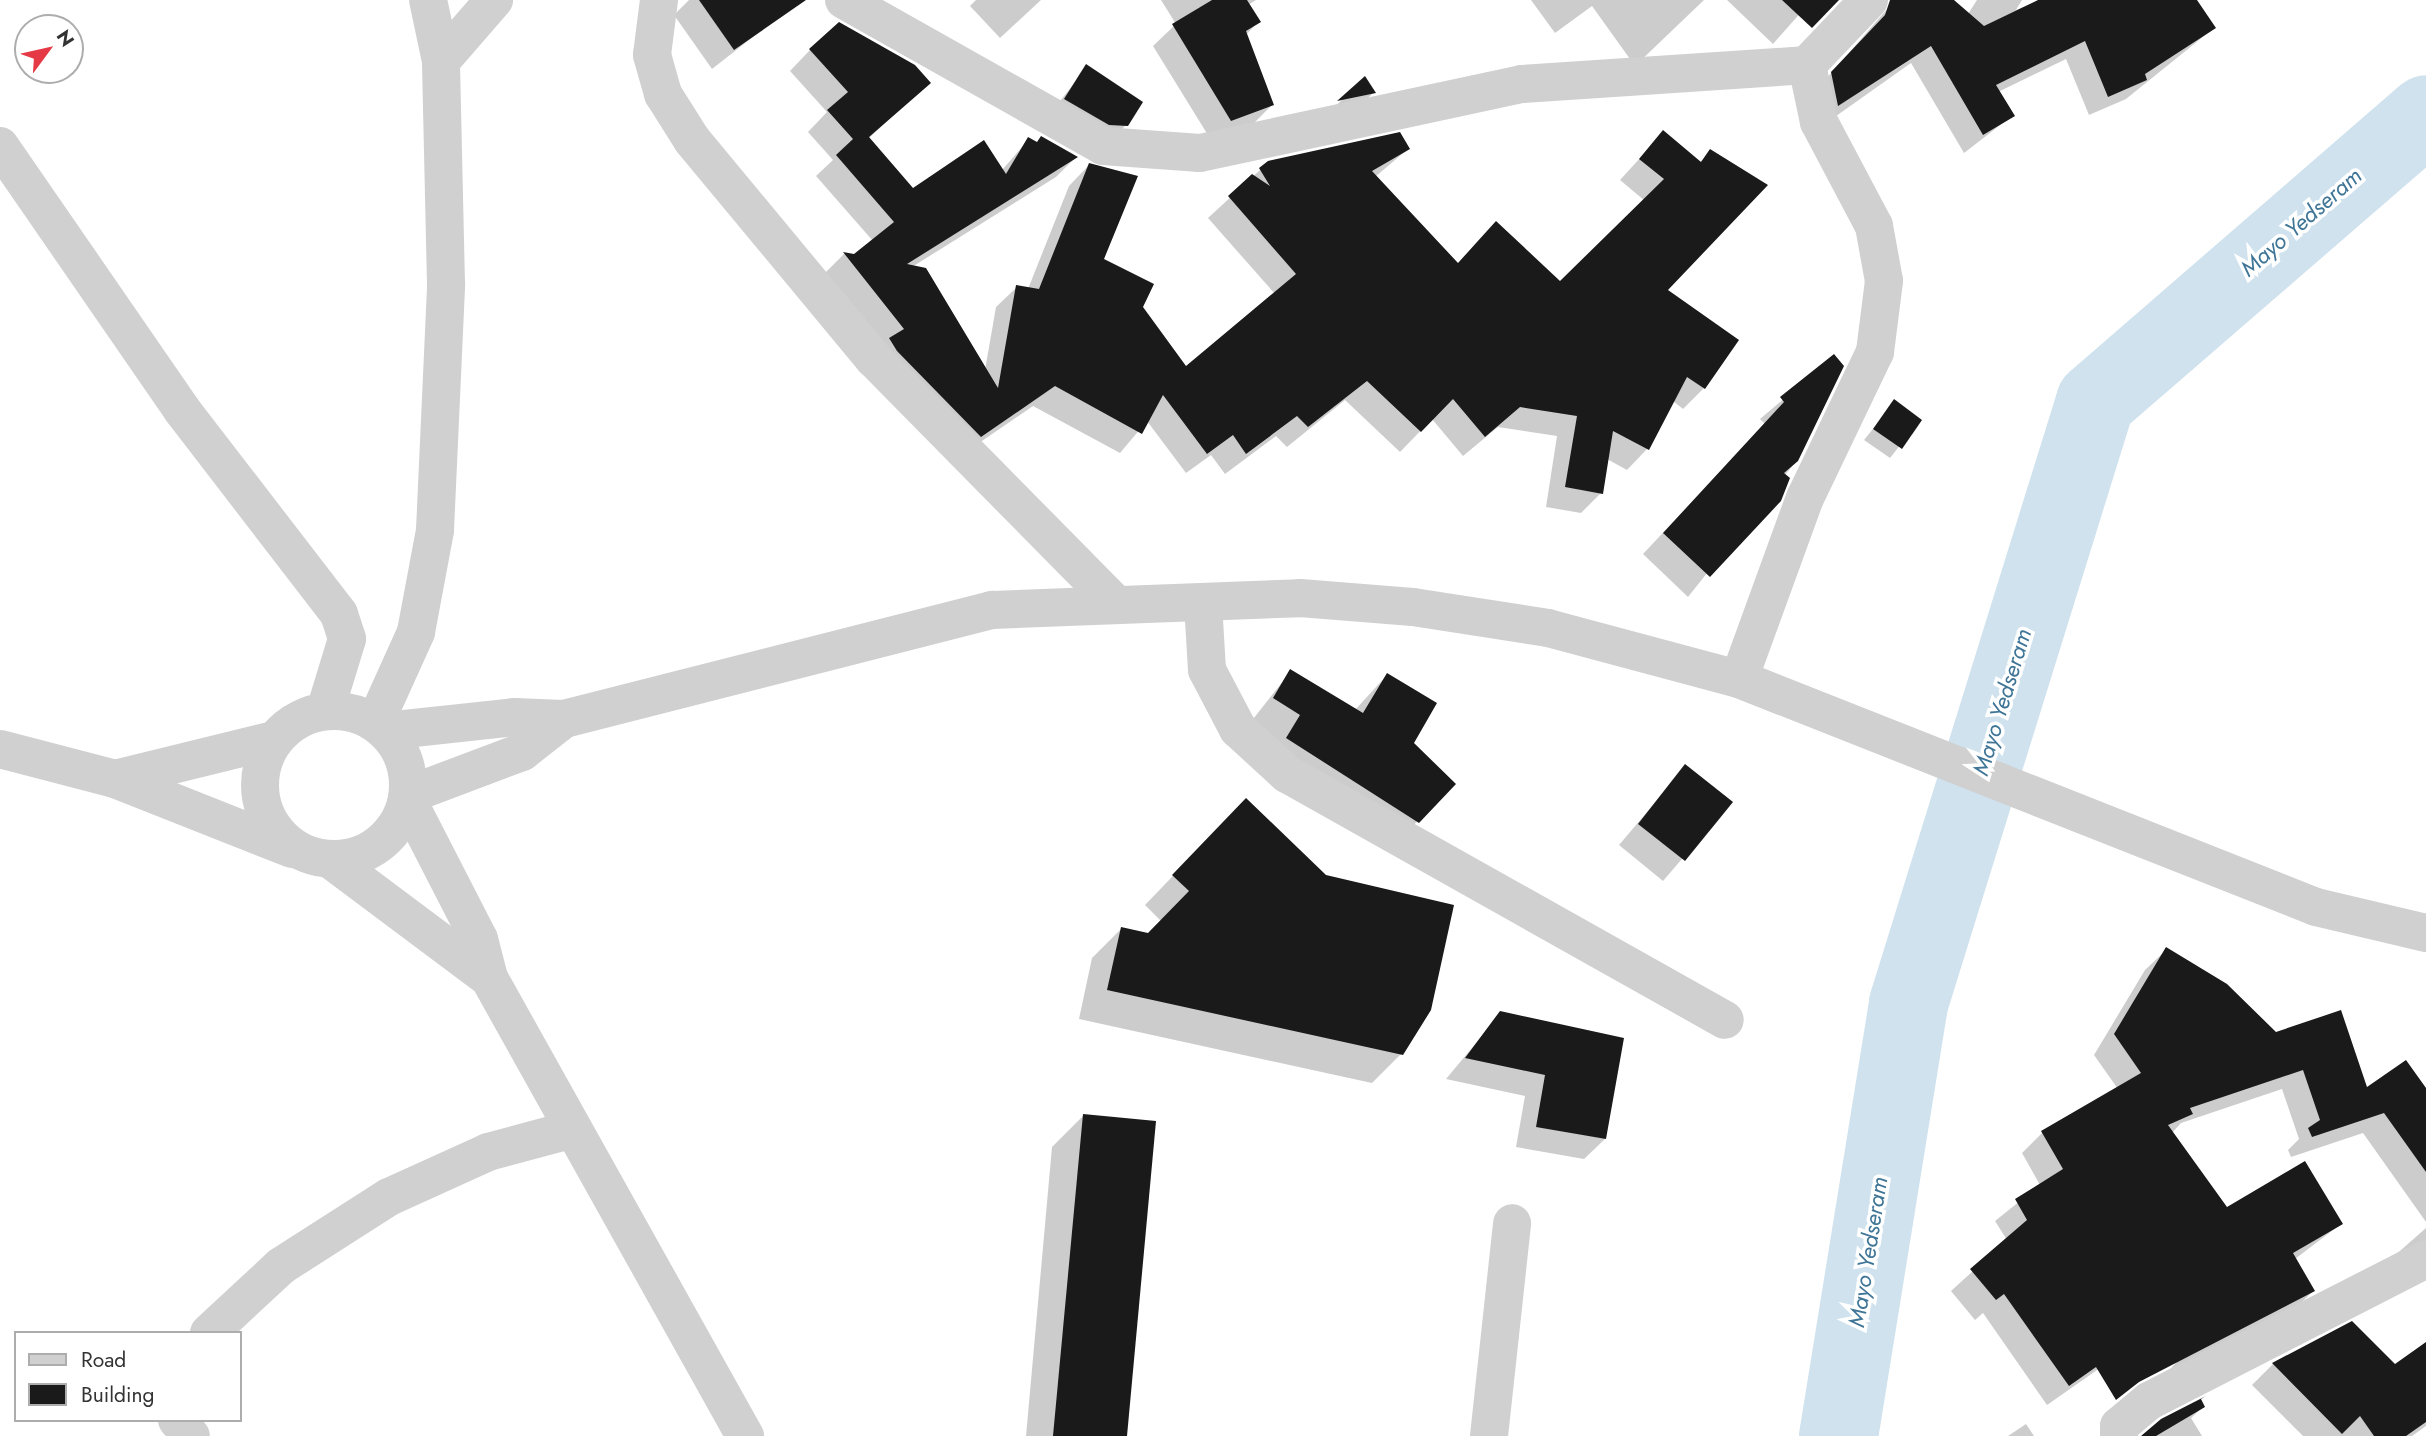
<!DOCTYPE html>
<html>
<head>
<meta charset="utf-8">
<style>
  body { margin:0 }
  #map { position:relative; width:2426px; height:1436px; overflow:hidden; background:#fff; font-family:Jost,sans-serif }
  div>[style] { position:absolute }
  .shadow>* { inset:0; background:#0003 }
  .river>* { height:79px; margin:-39.5px; padding:0 39.5px; transform-origin:39.5px; border-radius:39.5px; background:#cfe2ee }
  .building>* { inset:0; background:#1a1a1a }
  .minor>* { height:38px; margin:-19px; padding:0 19px; transform-origin:19px; border-radius:19px; background:#d0d0d0 }
  .tertiary>* { height:38px; margin:-19px; padding:0 19px; transform-origin:19px; border-radius:19px; background:#d0d0d0 }
  .tertiary>.ring { margin:-19px; padding:0; box-sizing:content-box; background:none; border:38px solid #d0d0d0; border-radius:50% }
  span { translate:-50% -50%; white-space:nowrap; text-align:center; line-height:1.15; -webkit-text-stroke:7px #fff; paint-order:stroke }
  .water-label { font-size:23px; color:#3f7597; font-style:italic }
  .legend { position:absolute; left:14px; top:1331px; width:228px; height:91px; box-sizing:border-box; background:#fff; border:2px solid #adadad; margin:0; padding:9px 12px; list-style:none; font-size:21px; color:#333 }
  .legend li { display:flex; align-items:center; gap:14px; height:35px }
  .legend b { width:35px; border:2px solid #adadad }
  .north { position:absolute; left:14px; top:14px; width:70px; height:70px; box-sizing:border-box; background:#fff; border:2px solid #adadad; border-radius:50%; rotate:57deg; font-size:19px; font-weight:700; line-height:28px; text-align:center; color:#333 }
  .north::after { content:''; display:block; margin:auto; width:24px; height:32px; background:#e63946; clip-path:polygon(50% 0,100% 100%,50% 72%,0 100%) }
</style>
</head>
<body>
<div id="map">
  <div class="shadow">
    <div style="clip-path:polygon(689px 0,770px 0,781px 15px,712px 69px,674px 15px)"></div>
    <div style="clip-path:polygon(976px 0,1041px 0,1000px 38px,970px 6px)"></div>
    <div style="clip-path:polygon(1161px 0,1256px 0,1248px 5px,1258px 22px,1246px 35px,1272px 105px,1252px 125px,1211px 140px,1153px 46px,1176px 24px)"></div>
    <div style="clip-path:polygon(1531px 0,1704px 0,1635px 66px,1592px 6px,1555px 33px)"></div>
    <div style="clip-path:polygon(1727px 0,1812px 0,1773px 44px)"></div>
    <div style="clip-path:polygon(1895px 0,1952px 0,1968px 14px,1977px 0,2022px 0,2016px 10px,2040px 0,2195px 0,2214px 28px,2126px 99px,2089px 115px,2066px 59px,1998px 92px,2012px 116px,1964px 153px,1911px 63px,1822px 126px,1813px 94px)"></div>
    <div style="clip-path:polygon(810px 50px,928px 83px,868px 139px,913px 191px,1002px 170px,1029px 139px,1075px 158px,1056px 177px,912px 267px,985px 370px,996px 307px,1017px 287px,1028px 289px,1069px 186px,1089px 165px,1101px 260px,1186px 368px,1275px 294px,1208px 218px,1260px 170px,1408px 149px,1375px 177px,1457px 265px,1560px 283px,1645px 201px,1620px 180px,1663px 133px,1699px 163px,1710px 153px,1665px 290px,1704px 388px,1683px 409px,1673px 401px,1647px 449px,1627px 470px,1607px 459px,1601px 493px,1581px 513px,1546px 507px,1557px 436px,1498px 427px,1463px 456px,1432px 419px,1400px 452px,1345px 400px,1287px 447px,1276px 436px,1225px 474px,1211px 455px,1186px 473px,1147px 421px,1120px 453px,1033px 406px,960px 456px,824px 274px,844px 254px,855px 256px,873px 241px,816px 176px,833px 160px,808px 132px,827px 112px,790px 71px)"></div>
    <div style="clip-path:polygon(1087px 67px,1126px 125px,1105px 146px,1045px 120px)"></div>
    <div style="clip-path:polygon(1365px 79px,1373px 93px,1353px 113px,1320px 120px)"></div>
    <div style="clip-path:polygon(1834px 356px,1797px 460px,1688px 597px,1643px 554px,1765px 424px,1760px 419px)"></div>
    <div style="clip-path:polygon(1895px 402px,1920px 420px,1890px 458px,1864px 440px)"></div>
    <div style="clip-path:polygon(1291px 671px,1355px 710px,1387px 675px,1412px 743px,1454px 784px,1389px 850px,1246px 728px)"></div>
    <div style="clip-path:polygon(1686px 766px,1731px 802px,1663px 881px,1619px 845px)"></div>
    <div style="clip-path:polygon(1218px 829px,1401px 1054px,1372px 1083px,1079px 1019px,1092px 958px,1121px 929px,1148px 935px,1161px 921px,1145px 905px)"></div>
    <div style="clip-path:polygon(2166px 950px,2276px 1034px,2366px 1090px,2426px 1090px,2426px 1222px,2363px 1133px,2291px 1157px,2288px 1150px,2299px 1139px,2282px 1089px,2181px 1123px,2172px 1133px,2226px 1210px,2341px 1224px,2295px 1259px,2313px 1291px,2292px 1312px,2162px 1378px,2239px 1295px,2226px 1280px,2047px 1405px,1983px 1313px,1975px 1320px,1951px 1291px,2007px 1240px,1995px 1221px,2040px 1185px,2022px 1153px,2042px 1133px,2118px 1089px,2094px 1055px,2145px 970px)"></div>
    <div style="clip-path:polygon(1501px 1013px,1605px 1139px,1584px 1159px,1516px 1147px,1525px 1096px,1446px 1079px)"></div>
    <div style="clip-path:polygon(1083px 1116px,1125px 1436px,1026px 1436px,1052px 1147px)"></div>
    <div style="clip-path:polygon(2426px 1228px,2426px 1277px,2393px 1257px)"></div>
    <div style="clip-path:polygon(2426px 1344px,2426px 1426px,2412px 1436px,2303px 1436px,2252px 1385px,2273px 1364px,2395px 1366px)"></div>
    <div style="clip-path:polygon(2203px 1407px,2191px 1418px,2202px 1436px,2144px 1436px)"></div>
    <div style="clip-path:polygon(2026px 1424px,2034px 1436px,2008px 1436px)"></div>
  </div>
  <div class="river">
    <div style="left:1838px;top:1436px;width:439px;rotate:-80.8deg"></div>
    <div style="left:1908px;top:1003px;width:630px;rotate:-72.74deg"></div>
    <div style="left:2095px;top:401px;width:438px;rotate:-40.9deg"></div>
  </div>
  <div class="building">
    <div style="clip-path:polygon(699px 0,806px 0,734px 50px)"></div>
    <div style="clip-path:polygon(1212px 0,1247px 0,1261px 22px,1246px 31px,1274px 105px,1231px 121px,1172px 24px)"></div>
    <div style="clip-path:polygon(1782px 0,1839px 0,1812px 28px)"></div>
    <div style="clip-path:polygon(1890px 0,1954px 0,1984px 26px,2038px 0,2197px 0,2216px 28px,2145px 74px,2147px 80px,2108px 97px,2085px 41px,1996px 85px,2015px 116px,1983px 135px,1931px 46px,1838px 106px,1831px 72px,1885px 15px)"></div>
    <div style="clip-path:polygon(839px 22px,915px 65px,931px 83px,869px 137px,913px 188px,984px 140px,1006px 174px,1028px 137px,1037px 142px,1041px 136px,1078px 157px,907px 264px,926px 268px,998px 388px,1016px 285px,1039px 289px,1089px 163px,1138px 176px,1104px 259px,1154px 284px,1143px 307px,1186px 366px,1296px 274px,1228px 196px,1252px 174px,1270px 186px,1259px 168px,1268px 161px,1400px 132px,1410px 149px,1372px 171px,1458px 263px,1496px 221px,1560px 281px,1664px 179px,1639px 159px,1663px 130px,1701px 162px,1710px 149px,1768px 185px,1668px 290px,1739px 340px,1705px 389px,1687px 377px,1649px 450px,1613px 431px,1603px 494px,1565px 487px,1577px 416px,1520px 407px,1485px 437px,1453px 399px,1421px 432px,1367px 381px,1308px 427px,1297px 416px,1246px 454px,1233px 435px,1207px 454px,1163px 395px,1142px 434px,1055px 386px,981px 437px,897px 351px,889px 338px,904px 329px,843px 252px,854px 254px,894px 222px,836px 155px,853px 139px,827px 110px,848px 92px,809px 49px)"></div>
    <div style="clip-path:polygon(1086px 64px,1143px 102px,1128px 126px,1109px 125px,1064px 99px)"></div>
    <div style="clip-path:polygon(1365px 76px,1376px 93px,1337px 101px)"></div>
    <div style="clip-path:polygon(1834px 354px,1844px 366px,1798px 461px,1784px 473px,1790px 478px,1781px 501px,1710px 577px,1663px 533px,1784px 402px,1780px 397px)"></div>
    <div style="clip-path:polygon(1894px 399px,1922px 420px,1902px 449px,1873px 429px)"></div>
    <div style="clip-path:polygon(1290px 669px,1363px 713px,1387px 673px,1437px 703px,1414px 743px,1456px 784px,1419px 823px,1286px 738px,1300px 715px,1273px 698px)"></div>
    <div style="clip-path:polygon(1685px 764px,1733px 802px,1685px 861px,1638px 824px)"></div>
    <div style="clip-path:polygon(1246px 798px,1326px 875px,1454px 905px,1431px 1010px,1403px 1055px,1107px 990px,1121px 927px,1148px 933px,1189px 891px,1172px 875px)"></div>
    <div style="clip-path:polygon(2166px 947px,2227px 984px,2276px 1032px,2341px 1010px,2367px 1087px,2406px 1060px,2426px 1088px,2426px 1172px,2384px 1113px,2312px 1137px,2308px 1128px,2320px 1120px,2303px 1070px,2190px 1108px,2193px 1114px,2168px 1125px,2227px 1207px,2305px 1161px,2343px 1224px,2293px 1253px,2315px 1291px,2139px 1382px,2116px 1400px,2096px 1367px,2069px 1386px,2004px 1294px,1996px 1300px,1970px 1269px,2027px 1220px,2015px 1199px,2063px 1169px,2041px 1131px,2141px 1073px,2114px 1034px)"></div>
    <div style="clip-path:polygon(1500px 1011px,1624px 1038px,1606px 1139px,1536px 1127px,1545px 1075px,1465px 1058px)"></div>
    <div style="clip-path:polygon(1083px 1114px,1156px 1121px,1127px 1436px,1053px 1436px)"></div>
    <div style="clip-path:polygon(2352px 1321px,2395px 1364px,2426px 1342px,2426px 1422px,2406px 1436px,2374px 1436px,2360px 1416px,2342px 1434px,2272px 1363px)"></div>
    <div style="clip-path:polygon(2206px 1396px,2201px 1399px,2205px 1407px,2156px 1436px,2141px 1436px,2161px 1419px)"></div>
  </div>
  <div class="minor">
    <div style="left:659px;top:0;width:55px;rotate:97.3deg"></div>
    <div style="left:652px;top:55px;width:41px;rotate:74.2deg"></div>
    <div style="left:663px;top:94px;width:54px;rotate:57.8deg"></div>
    <div style="left:692px;top:140px;width:285px;rotate:50.3deg"></div>
    <div style="left:874px;top:359px;width:344px;rotate:45.4deg"></div>
    <div style="left:844px;top:0;width:297px;rotate:29.4deg"></div>
    <div style="left:1103px;top:146px;width:97px;rotate:4.1deg"></div>
    <div style="left:1200px;top:153px;width:329px;rotate:-12.1deg"></div>
    <div style="left:1522px;top:84px;width:286px;rotate:-3.8deg"></div>
    <div style="left:1807px;top:65px;width:90px;rotate:-46.4deg"></div>
    <div style="left:441px;top:61px;width:81px;rotate:-49deg"></div>
    <div style="left:0;top:146px;width:321px;rotate:55.4deg"></div>
    <div style="left:182px;top:410px;width:257px;rotate:52.4deg"></div>
    <div style="left:339px;top:614px;width:26px;rotate:72deg"></div>
    <div style="left:347px;top:639px;width:75px;rotate:107deg"></div>
    <div style="left:1203px;top:603px;width:67px;rotate:86.6deg"></div>
    <div style="left:1207px;top:670px;width:67px;rotate:62.3deg"></div>
    <div style="left:1238px;top:729px;width:67px;rotate:42.6deg"></div>
    <div style="left:1287px;top:774px;width:502px;rotate:29.32deg"></div>
    <div style="left:1739px;top:679px;width:193px;rotate:-70deg"></div>
    <div style="left:1805px;top:498px;width:162px;rotate:-64.4deg"></div>
    <div style="left:1875px;top:352px;width:72px;rotate:-82.8deg"></div>
    <div style="left:1884px;top:281px;width:56px;rotate:-100.3deg"></div>
    <div style="left:1874px;top:226px;width:118px;rotate:-117.9deg"></div>
    <div style="left:1819px;top:122px;width:58px;rotate:-101.9deg"></div>
    <div style="left:407px;top:799px;width:157px;rotate:62.8deg"></div>
    <div style="left:479px;top:939px;width:40px;rotate:75.6deg"></div>
    <div style="left:489px;top:978px;width:525px;rotate:60.8deg"></div>
    <div style="left:331px;top:860px;width:197px;rotate:36.8deg"></div>
    <div style="left:209px;top:1333px;width:98px;rotate:-42.9deg"></div>
    <div style="left:281px;top:1266px;width:128px;rotate:-32.6deg"></div>
    <div style="left:389px;top:1197px;width:109px;rotate:-24.4deg"></div>
    <div style="left:488px;top:1152px;width:88px;rotate:-15.1deg"></div>
    <div style="left:177px;top:1420px;width:21px;rotate:49deg"></div>
    <div style="left:1489px;top:1436px;width:214px;rotate:-83.8deg"></div>
    <div style="left:2119px;top:1436px;width:10px;rotate:-90deg"></div>
    <div style="left:2119px;top:1426px;width:39px;rotate:-40deg"></div>
    <div style="left:2149px;top:1401px;width:311px;rotate:-27.1deg"></div>
  </div>
  <div class="tertiary">
    <div class="ring" style="left:260px;top:711px;width:110px;height:110px"></div>
    <div style="left:375px;top:723px;width:100px;rotate:-65.7deg"></div>
    <div style="left:416px;top:632px;width:104px;rotate:-79.4deg"></div>
    <div style="left:435px;top:530px;width:246px;rotate:-87.4deg"></div>
    <div style="left:446px;top:284px;width:223px;rotate:-91.3deg"></div>
    <div style="left:441px;top:61px;width:62px;rotate:-102deg"></div>
    <div style="left:386px;top:731px;width:129px;rotate:-6.2deg"></div>
    <div style="left:514px;top:717px;width:50px;rotate:2.3deg"></div>
    <div style="left:564px;top:719px;width:442px;rotate:-14.3deg"></div>
    <div style="left:992px;top:610px;width:308px;rotate:-2.2deg"></div>
    <div style="left:1300px;top:598px;width:113px;rotate:4.6deg"></div>
    <div style="left:1413px;top:607px;width:137px;rotate:8.8deg"></div>
    <div style="left:1548px;top:628px;width:198px;rotate:15deg"></div>
    <div style="left:1739px;top:679px;width:620px;rotate:21.56deg"></div>
    <div style="left:2316px;top:907px;width:113px;rotate:13.3deg"></div>
    <div style="left:0;top:749px;width:119px;rotate:14.6deg"></div>
    <div style="left:115px;top:779px;width:190px;rotate:21.6deg"></div>
    <div style="left:115px;top:779px;width:164px;rotate:-13.8deg"></div>
    <div style="left:408px;top:795px;width:122px;rotate:-20.7deg"></div>
    <div style="left:522px;top:752px;width:53px;rotate:-38.2deg"></div>
  </div>
  <div class="water-label">
    <span style="left:2301px;top:222px;rotate:-41deg">Mayo Yedseram</span>
    <span style="left:2002px;top:702px;rotate:-73deg">Mayo Yedseram</span>
    <span style="left:1868px;top:1252px;rotate:-81deg">Mayo Yedseram</span>
  </div>
  <ul class="legend">
  <li><b style="height:9px;background:#d0d0d0"></b>Road</li>
  <li><b style="height:19px;background:#1a1a1a"></b>Building</li>
  </ul>
  <div class="north">N</div>
</div>
</body>
</html>
